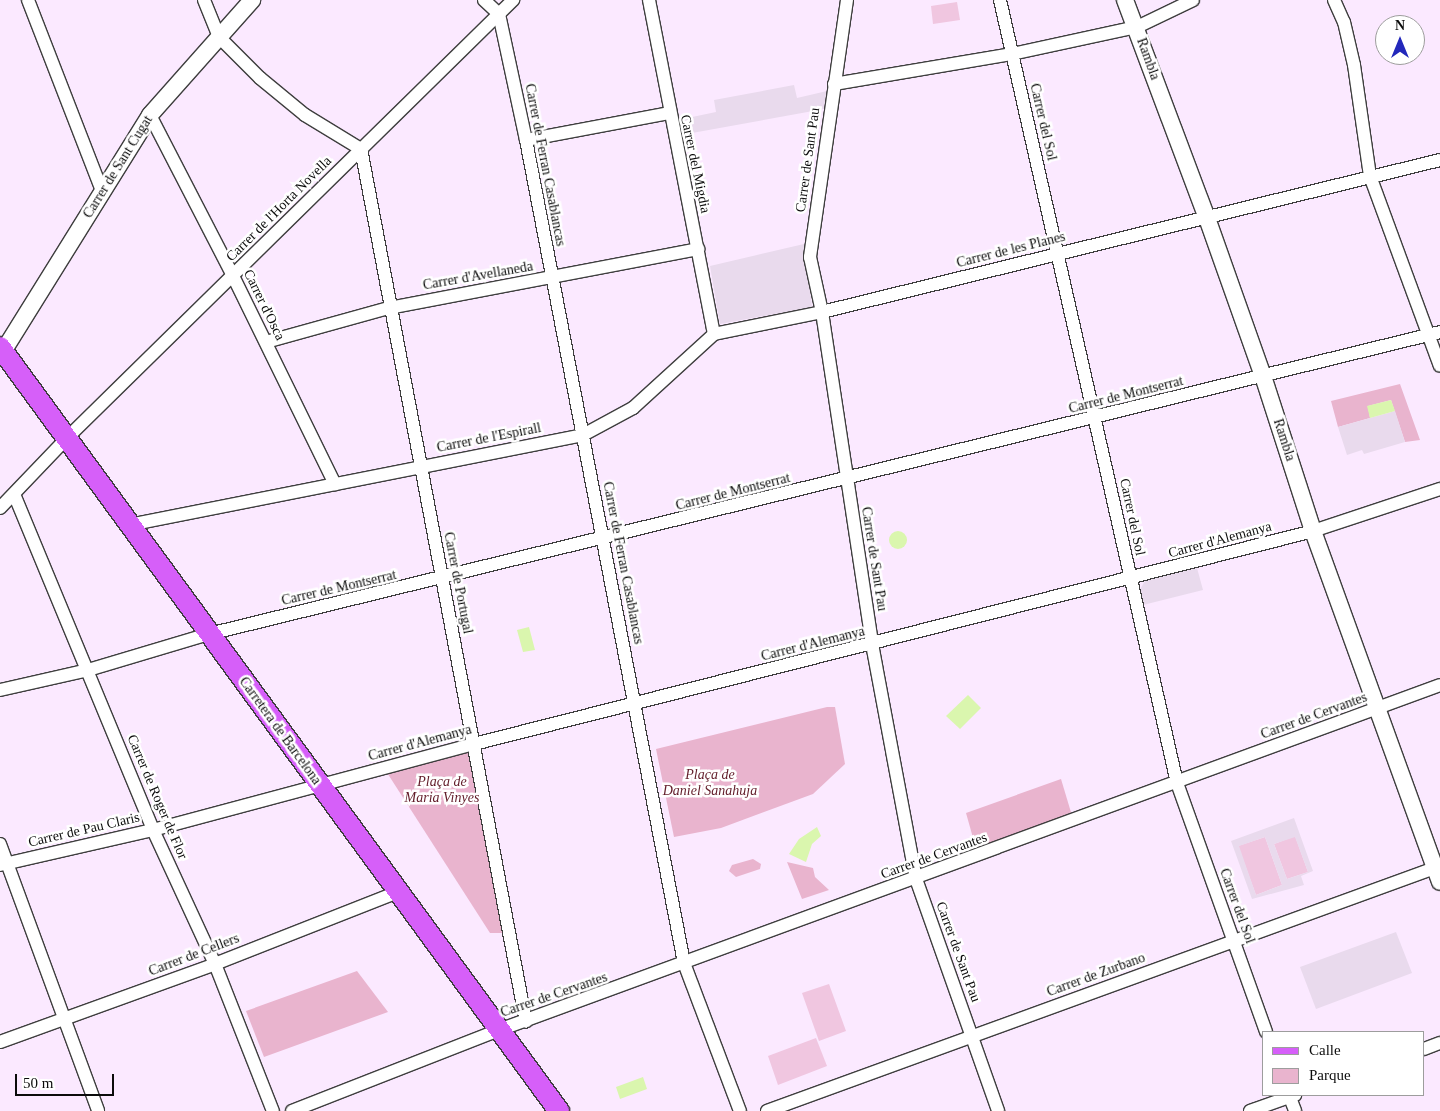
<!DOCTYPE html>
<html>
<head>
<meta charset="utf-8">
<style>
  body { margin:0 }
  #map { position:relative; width:1440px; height:1111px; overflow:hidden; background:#fbe9ff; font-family:"Times New Roman",serif }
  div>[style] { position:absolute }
  .green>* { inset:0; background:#e9b4ce }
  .pitch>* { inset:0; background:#f0c6e0 }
  .plaza>* { inset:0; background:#e9daed }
  .water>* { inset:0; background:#daf6ae }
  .round { border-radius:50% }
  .roads { filter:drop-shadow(1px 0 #3e3e3e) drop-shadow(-1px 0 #3e3e3e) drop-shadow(0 1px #3e3e3e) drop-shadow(0 -1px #3e3e3e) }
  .minor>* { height:12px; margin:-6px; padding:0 6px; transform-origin:6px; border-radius:6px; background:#fff }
  .tertiary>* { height:16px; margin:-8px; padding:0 8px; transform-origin:8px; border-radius:8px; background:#fff }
  .primary>* { height:20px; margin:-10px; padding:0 10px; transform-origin:10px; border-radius:10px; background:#d65ff9 }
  span { translate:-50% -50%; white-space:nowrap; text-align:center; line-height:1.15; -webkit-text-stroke:5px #fff; paint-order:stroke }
  .street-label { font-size:14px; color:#0b0b0b }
  .park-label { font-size:14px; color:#621c29; font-style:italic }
  .legend { position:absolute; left:1262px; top:1031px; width:162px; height:65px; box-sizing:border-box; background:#fff; border:1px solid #9d9d9d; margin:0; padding:6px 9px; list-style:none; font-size:15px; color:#0b0b0b }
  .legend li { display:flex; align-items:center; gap:10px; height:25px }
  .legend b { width:25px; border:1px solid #9d9d9d }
  .north { position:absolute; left:1375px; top:15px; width:50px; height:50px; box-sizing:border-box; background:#fff; border:1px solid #9d9d9d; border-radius:50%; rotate:0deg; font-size:14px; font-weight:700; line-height:20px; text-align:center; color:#0b0b0b }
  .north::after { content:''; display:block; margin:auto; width:18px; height:22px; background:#2328bb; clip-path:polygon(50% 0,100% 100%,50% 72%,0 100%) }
  .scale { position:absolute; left:15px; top:1074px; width:99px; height:22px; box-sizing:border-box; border:2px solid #0b0b0b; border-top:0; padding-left:6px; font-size:15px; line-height:18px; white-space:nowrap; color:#0b0b0b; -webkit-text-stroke:4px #fff; paint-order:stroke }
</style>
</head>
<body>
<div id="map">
  <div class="green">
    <div style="clip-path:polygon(1400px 384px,1420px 440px,1405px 442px,1391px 400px,1368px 406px,1370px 418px,1338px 427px,1331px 401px)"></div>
    <div style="clip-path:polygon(827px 707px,835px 707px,845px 764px,813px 794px,721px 828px,674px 837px,656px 749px)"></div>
    <div style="clip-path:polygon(471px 744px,509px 933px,490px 933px,384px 768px)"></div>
    <div style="clip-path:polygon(1061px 779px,1073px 819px,977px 852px,966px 813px)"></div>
    <div style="clip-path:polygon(753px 859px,761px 864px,760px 869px,736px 877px,729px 871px,732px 865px)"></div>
    <div style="clip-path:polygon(787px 862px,813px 868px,815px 877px,829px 890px,802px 899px)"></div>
    <div style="clip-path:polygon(357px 971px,388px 1012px,264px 1057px,246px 1011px)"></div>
  </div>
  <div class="pitch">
    <div style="clip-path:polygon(957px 2px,960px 20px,933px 24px,931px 6px)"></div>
    <div style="clip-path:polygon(1295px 836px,1308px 872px,1287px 879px,1274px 844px)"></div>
    <div style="clip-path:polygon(1265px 837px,1282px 885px,1256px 895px,1238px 846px)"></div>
    <div style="clip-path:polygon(829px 984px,846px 1031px,819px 1041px,802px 993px)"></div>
    <div style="clip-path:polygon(816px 1038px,827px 1066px,778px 1085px,768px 1056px)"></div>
  </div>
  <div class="plaza">
    <div style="clip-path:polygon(794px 85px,797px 98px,827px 91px,824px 109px,681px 135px,678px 120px,716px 112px,714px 100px)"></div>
    <div style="clip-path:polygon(804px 244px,812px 307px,720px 324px,710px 266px)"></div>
    <div style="clip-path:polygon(1395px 411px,1405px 442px,1364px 454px,1362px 450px,1347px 455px,1338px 427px)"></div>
    <div style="clip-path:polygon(1197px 568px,1203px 590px,1143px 605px,1139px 591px,1145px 581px)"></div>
    <div style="clip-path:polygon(evenodd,1294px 818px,1313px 871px,1301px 876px,1304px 885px,1252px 899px,1231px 841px,1294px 818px,1265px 837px,1282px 885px,1256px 895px,1239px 846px,1265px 837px,1294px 818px,1295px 837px,1308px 872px,1287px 879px,1274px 844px,1295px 837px)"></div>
    <div style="clip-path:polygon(1396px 932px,1412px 973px,1316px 1009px,1300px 967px)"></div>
  </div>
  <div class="water">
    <div style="clip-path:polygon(1391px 400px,1395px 411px,1370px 418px,1367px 406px)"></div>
    <div class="round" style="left:889px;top:531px;width:18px;height:18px"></div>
    <div style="clip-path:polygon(529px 627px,535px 650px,523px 652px,517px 630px)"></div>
    <div style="clip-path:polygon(968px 695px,981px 708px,960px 729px,946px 716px)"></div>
    <div style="clip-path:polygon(817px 827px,821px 836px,812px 844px,806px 862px,789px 854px,799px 839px)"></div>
    <div style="clip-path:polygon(643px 1077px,647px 1089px,620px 1099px,616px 1087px)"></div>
  </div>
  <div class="roads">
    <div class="minor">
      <div style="left:28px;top:0;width:205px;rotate:68.8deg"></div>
      <div style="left:204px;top:0;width:40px;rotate:68deg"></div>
      <div style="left:219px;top:37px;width:58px;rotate:45deg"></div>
      <div style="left:260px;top:78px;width:58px;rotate:39.4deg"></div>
      <div style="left:305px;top:115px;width:66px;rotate:31.3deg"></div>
      <div style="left:361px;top:149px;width:888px;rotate:79.3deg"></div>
      <div style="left:484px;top:0;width:21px;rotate:43deg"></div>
      <div style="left:499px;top:14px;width:129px;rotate:77.9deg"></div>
      <div style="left:526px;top:140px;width:838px;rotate:79.13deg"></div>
      <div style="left:684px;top:963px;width:158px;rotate:69.3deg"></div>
      <div style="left:649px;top:0;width:340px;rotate:79deg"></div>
      <div style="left:847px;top:0;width:260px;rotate:98.2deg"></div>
      <div style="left:810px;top:257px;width:56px;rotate:77.7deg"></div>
      <div style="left:822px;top:312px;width:336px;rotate:81.4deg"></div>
      <div style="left:872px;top:644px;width:239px;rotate:79.4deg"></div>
      <div style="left:916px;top:879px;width:246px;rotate:70.5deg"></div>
      <div style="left:1000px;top:0;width:803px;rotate:77.26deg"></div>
      <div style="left:1177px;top:783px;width:264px;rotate:70.3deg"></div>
      <div style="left:1334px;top:0;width:24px;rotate:66deg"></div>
      <div style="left:1344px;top:22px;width:44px;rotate:76.9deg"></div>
      <div style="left:1354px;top:65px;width:112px;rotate:81.8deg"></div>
      <div style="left:1370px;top:176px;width:202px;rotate:69.8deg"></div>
      <div style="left:834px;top:84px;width:181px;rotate:-9.6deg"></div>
      <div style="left:1012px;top:54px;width:128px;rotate:-12.2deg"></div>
      <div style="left:1137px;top:27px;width:62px;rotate:-25.7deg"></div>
      <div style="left:150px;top:115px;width:181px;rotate:62.7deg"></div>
      <div style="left:233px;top:276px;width:232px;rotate:63.9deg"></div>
      <div style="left:526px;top:140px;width:146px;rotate:-10.7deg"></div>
      <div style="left:266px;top:342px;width:128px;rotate:-15.5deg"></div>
      <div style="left:389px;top:308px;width:315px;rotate:-10.8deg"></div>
      <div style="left:14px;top:494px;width:364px;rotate:67.5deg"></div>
      <div style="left:153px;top:830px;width:148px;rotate:65.2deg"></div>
      <div style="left:215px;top:964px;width:158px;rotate:68.5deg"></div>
      <div style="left:0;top:508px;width:95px;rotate:-46.3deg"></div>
      <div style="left:66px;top:439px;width:627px;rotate:-44.48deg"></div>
      <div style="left:129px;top:525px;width:463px;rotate:-11.2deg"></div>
      <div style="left:583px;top:435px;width:57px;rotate:-28.4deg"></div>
      <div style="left:633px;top:408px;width:110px;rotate:-42.4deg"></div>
      <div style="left:714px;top:334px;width:110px;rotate:-11.5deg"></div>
      <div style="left:822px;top:312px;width:636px;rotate:-13.82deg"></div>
      <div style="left:0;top:690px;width:90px;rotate:-12.8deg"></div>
      <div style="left:88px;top:670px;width:126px;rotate:-16.6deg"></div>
      <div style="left:209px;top:634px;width:1268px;rotate:-13.78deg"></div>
      <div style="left:0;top:844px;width:284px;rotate:69.8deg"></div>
      <div style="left:0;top:865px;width:157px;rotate:-12.9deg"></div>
      <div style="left:153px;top:830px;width:332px;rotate:-15deg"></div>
      <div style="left:474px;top:744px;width:866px;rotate:-14.24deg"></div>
      <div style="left:1313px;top:531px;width:134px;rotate:-18.3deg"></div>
      <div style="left:0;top:1042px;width:229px;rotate:-19.9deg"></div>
      <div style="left:215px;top:964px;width:197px;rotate:-21.5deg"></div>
      <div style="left:1424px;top:1049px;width:17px;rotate:-21deg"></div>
      <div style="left:1289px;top:1095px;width:17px;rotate:69deg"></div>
      <div style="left:292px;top:1111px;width:222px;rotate:-21.4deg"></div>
      <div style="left:499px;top:1030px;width:1002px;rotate:-20.13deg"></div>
      <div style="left:767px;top:1111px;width:716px;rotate:-20deg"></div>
      <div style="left:1250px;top:1111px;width:48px;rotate:-19.6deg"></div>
    </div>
    <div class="tertiary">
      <div style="left:1125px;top:0;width:233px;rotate:69.4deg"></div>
      <div style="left:1207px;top:218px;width:168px;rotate:70.5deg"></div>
      <div style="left:1263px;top:376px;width:163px;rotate:72.1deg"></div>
      <div style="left:1313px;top:531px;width:373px;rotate:70.1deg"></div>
      <div style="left:4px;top:350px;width:277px;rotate:-58.1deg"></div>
      <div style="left:150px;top:115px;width:154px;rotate:-48.4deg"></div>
    </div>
    <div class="primary">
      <div style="left:0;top:347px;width:947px;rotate:53.81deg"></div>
    </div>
  </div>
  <div class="street-label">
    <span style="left:1148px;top:59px;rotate:70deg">Rambla</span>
    <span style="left:1043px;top:122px;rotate:77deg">Carrer del Sol</span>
    <span style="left:808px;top:160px;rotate:-82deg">Carrer de Sant Pau</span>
    <span style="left:695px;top:164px;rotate:78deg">Carrer del Migdia</span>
    <span style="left:545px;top:165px;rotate:79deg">Carrer de Ferran Casablancas</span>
    <span style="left:118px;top:167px;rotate:-58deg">Carrer de Sant Cugat</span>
    <span style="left:279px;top:209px;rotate:-45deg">Carrer de l'Horta Novella</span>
    <span style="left:1011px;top:250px;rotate:-14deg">Carrer de les Planes</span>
    <span style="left:478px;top:276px;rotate:-10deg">Carrer d'Avellaneda</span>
    <span style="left:264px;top:305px;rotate:64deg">Carrer d'Osca</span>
    <span style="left:1126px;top:395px;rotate:-14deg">Carrer de Montserrat</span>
    <span style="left:489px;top:438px;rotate:-11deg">Carrer de l'Espirall</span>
    <span style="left:1284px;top:440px;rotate:72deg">Rambla</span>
    <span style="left:733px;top:492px;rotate:-14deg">Carrer de Montserrat</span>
    <span style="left:1132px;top:517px;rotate:78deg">Carrer del Sol</span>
    <span style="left:1220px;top:540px;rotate:-15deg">Carrer d'Alemanya</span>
    <span style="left:874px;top:559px;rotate:81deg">Carrer de Sant Pau</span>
    <span style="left:623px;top:563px;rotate:79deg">Carrer de Ferran Casablancas</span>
    <span style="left:458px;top:583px;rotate:79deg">Carrer de Portugal</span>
    <span style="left:339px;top:588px;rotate:-13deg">Carrer de Montserrat</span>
    <span style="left:813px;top:644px;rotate:-14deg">Carrer d'Alemanya</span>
    <span style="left:1314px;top:716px;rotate:-20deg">Carrer de Cervantes</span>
    <span style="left:280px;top:731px;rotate:54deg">Carretera de Barcelona</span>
    <span style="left:420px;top:743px;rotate:-15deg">Carrer d'Alemanya</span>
    <span style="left:157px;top:797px;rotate:67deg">Carrer de Roger de Flor</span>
    <span style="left:84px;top:830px;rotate:-13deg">Carrer de Pau Claris</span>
    <span style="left:934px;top:856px;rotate:-20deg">Carrer de Cervantes</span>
    <span style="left:1237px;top:906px;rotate:70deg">Carrer del Sol</span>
    <span style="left:958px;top:952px;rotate:70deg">Carrer de Sant Pau</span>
    <span style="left:194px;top:955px;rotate:-21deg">Carrer de Cellers</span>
    <span style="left:1096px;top:975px;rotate:-20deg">Carrer de Zurbano</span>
    <span style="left:554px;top:995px;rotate:-19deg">Carrer de Cervantes</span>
  </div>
  <div class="park-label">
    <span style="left:710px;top:783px">Plaça de<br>Daniel Sanahuja</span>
    <span style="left:442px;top:790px">Plaça de<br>Maria Vinyes</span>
  </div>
  <ul class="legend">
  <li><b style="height:6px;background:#d65ff9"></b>Calle</li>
  <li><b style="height:14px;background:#e9b4ce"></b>Parque</li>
  </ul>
  <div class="north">N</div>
  <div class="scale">50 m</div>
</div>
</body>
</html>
